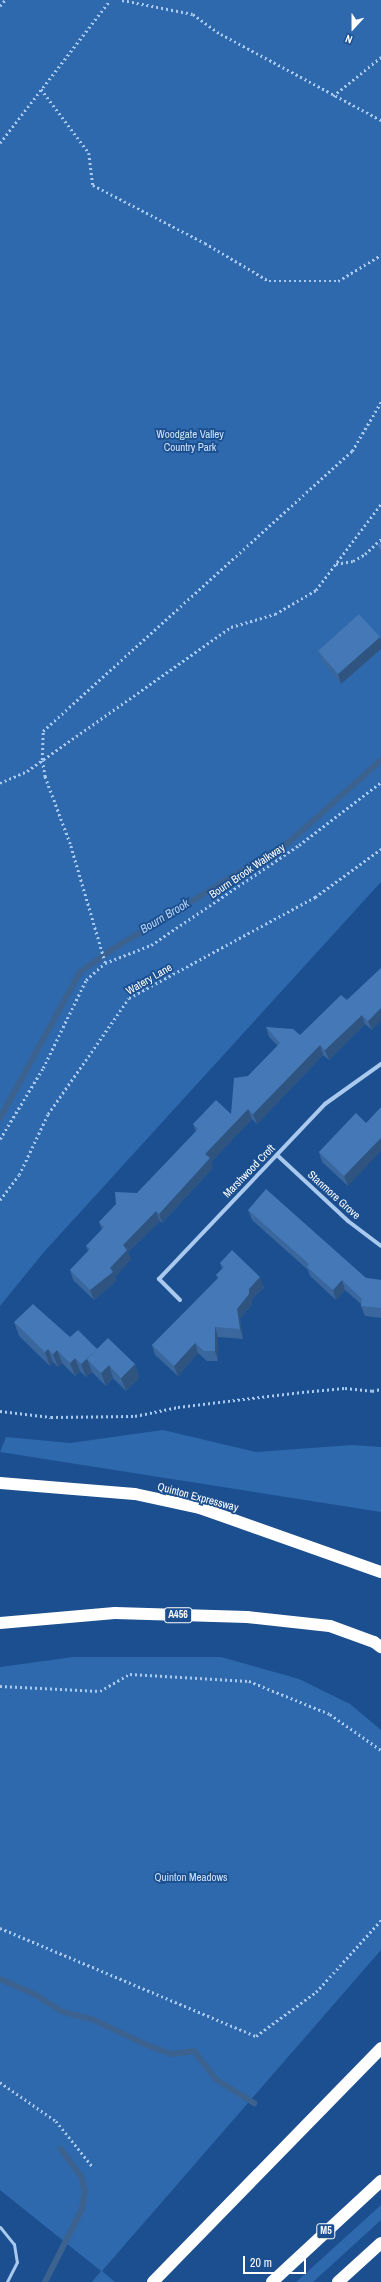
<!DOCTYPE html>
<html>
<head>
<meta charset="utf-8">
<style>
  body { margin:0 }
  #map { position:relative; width:381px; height:2282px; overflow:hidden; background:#1b4f8f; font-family:"Archivo Narrow",sans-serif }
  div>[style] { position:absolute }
  .green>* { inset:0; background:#2e69ad }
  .stream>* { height:6px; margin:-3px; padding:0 3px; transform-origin:3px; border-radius:3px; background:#3c6290 }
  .path>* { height:2.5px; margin-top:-1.25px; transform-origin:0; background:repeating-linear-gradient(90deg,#a9c9ee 0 2px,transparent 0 5px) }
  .lane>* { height:3px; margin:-1.5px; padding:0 1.5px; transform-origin:1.5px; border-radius:1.5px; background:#a9c9ee }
  .street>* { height:4px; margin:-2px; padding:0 2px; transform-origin:2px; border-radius:2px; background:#a9c9ee }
  .highway>* { height:12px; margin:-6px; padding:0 6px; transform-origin:6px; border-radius:6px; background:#fff }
  .wall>* { inset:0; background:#3a679d }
  .shaded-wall>* { inset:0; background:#305480 }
  .building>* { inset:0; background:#4478b7 }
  span { translate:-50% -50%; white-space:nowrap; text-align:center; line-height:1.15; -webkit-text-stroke:3.5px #1b4f8f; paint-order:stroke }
  .shield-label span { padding:1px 3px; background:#1b4f8f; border:1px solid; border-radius:3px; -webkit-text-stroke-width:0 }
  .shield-label { font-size:10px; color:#fff; font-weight:700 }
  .park-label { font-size:11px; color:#cfe3fa }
  .street-label { font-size:11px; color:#fff }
  .water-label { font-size:12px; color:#b5d3f5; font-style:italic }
  .north { position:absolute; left:333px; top:8px; width:40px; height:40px; -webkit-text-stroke:3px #1b4f8f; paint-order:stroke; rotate:201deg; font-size:11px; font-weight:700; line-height:16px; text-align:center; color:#fff }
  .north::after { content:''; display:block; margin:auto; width:14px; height:18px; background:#fff; clip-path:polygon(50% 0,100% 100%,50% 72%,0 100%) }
  .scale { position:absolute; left:243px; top:2256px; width:63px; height:18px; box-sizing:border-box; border:2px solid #fff; border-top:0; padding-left:5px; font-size:12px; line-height:14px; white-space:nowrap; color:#fff; -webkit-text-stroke:3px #1b4f8f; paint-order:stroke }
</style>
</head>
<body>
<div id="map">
  <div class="green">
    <div style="clip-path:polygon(0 0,381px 0,381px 882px,44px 1252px,0 1306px)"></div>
    <div style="clip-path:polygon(163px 1430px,256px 1452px,352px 1445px,381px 1447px,381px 1512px,0 1452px,6px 1437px,70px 1443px)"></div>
    <div style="clip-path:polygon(73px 1657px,221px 1657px,299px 1679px,350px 1704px,381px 1730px,381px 1950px,102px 2271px,115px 2282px,92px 2282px,101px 2271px,0 2190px,0 1667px)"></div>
    <div style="clip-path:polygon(381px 2205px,381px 2220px,313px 2282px,296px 2282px)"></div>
  </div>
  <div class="stream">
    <div style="left:0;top:1118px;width:166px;rotate:-61.3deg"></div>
    <div style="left:80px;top:972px;width:38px;rotate:-35deg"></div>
    <div style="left:111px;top:950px;width:207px;rotate:-31.2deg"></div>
    <div style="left:288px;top:843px;width:125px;rotate:-41.7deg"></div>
    <div style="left:0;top:1979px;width:37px;rotate:24deg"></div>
    <div style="left:34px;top:1994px;width:34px;rotate:32deg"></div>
    <div style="left:63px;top:2012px;width:32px;rotate:14deg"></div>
    <div style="left:94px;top:2020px;width:59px;rotate:25.3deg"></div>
    <div style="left:147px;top:2045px;width:27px;rotate:20deg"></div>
    <div style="left:172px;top:2054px;width:22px;rotate:-8deg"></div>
    <div style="left:194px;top:2051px;width:37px;rotate:52deg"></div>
    <div style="left:217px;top:2080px;width:44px;rotate:31.9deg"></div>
    <div style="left:45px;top:2282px;width:82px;rotate:-63.1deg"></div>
    <div style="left:82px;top:2209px;width:18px;rotate:-81deg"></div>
    <div style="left:85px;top:2191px;width:16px;rotate:-105deg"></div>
    <div style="left:81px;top:2176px;width:34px;rotate:-127deg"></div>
  </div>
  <div class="path">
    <div style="left:122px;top:0;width:72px;rotate:11.2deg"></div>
    <div style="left:193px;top:14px;width:34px;rotate:36deg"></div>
    <div style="left:221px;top:34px;width:182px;rotate:28.3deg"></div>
    <div style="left:0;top:6px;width:8px;rotate:-50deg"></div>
    <div style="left:41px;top:89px;width:80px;rotate:53.1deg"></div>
    <div style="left:89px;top:153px;width:32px;rotate:83deg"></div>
    <div style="left:93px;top:185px;width:126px;rotate:27.4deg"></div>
    <div style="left:205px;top:243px;width:74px;rotate:30.7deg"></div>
    <div style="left:269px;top:281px;width:69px"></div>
    <div style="left:338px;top:281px;width:50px;rotate:-31.2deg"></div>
    <div style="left:333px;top:96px;width:62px;rotate:-39.1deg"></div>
    <div style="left:0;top:143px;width:180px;rotate:-52.4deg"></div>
    <div style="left:336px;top:564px;width:17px;rotate:-10deg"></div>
    <div style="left:353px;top:561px;width:14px;rotate:-30deg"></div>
    <div style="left:365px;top:554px;width:22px;rotate:-43deg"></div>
    <div style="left:0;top:783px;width:30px;rotate:-24deg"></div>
    <div style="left:27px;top:771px;width:250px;rotate:-35.2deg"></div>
    <div style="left:231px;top:627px;width:46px;rotate:-16.5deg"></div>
    <div style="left:275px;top:614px;width:48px;rotate:-30.3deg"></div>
    <div style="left:316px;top:590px;width:108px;rotate:-52.9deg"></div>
    <div style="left:105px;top:963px;width:124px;rotate:-106.4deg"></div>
    <div style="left:70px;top:844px;width:72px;rotate:-110.5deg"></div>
    <div style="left:45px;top:777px;width:17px;rotate:-100deg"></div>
    <div style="left:42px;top:760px;width:29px;rotate:-88deg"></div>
    <div style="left:43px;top:731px;width:417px;rotate:-42.2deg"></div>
    <div style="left:352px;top:451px;width:57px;rotate:-59.4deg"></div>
    <div style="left:0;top:1139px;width:83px;rotate:-58.8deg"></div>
    <div style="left:43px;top:1068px;width:98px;rotate:-64deg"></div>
    <div style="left:86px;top:980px;width:25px;rotate:-42deg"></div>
    <div style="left:105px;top:963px;width:49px;rotate:-21.4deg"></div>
    <div style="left:151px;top:945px;width:179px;rotate:-34deg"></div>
    <div style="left:299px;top:845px;width:103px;rotate:-37.5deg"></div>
    <div style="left:0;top:1200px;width:31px;rotate:-53deg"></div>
    <div style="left:19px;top:1175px;width:68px;rotate:-64.6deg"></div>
    <div style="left:48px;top:1114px;width:141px;rotate:-55.1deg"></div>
    <div style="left:129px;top:998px;width:212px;rotate:-28.5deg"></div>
    <div style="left:315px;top:897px;width:82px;rotate:-36deg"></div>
    <div style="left:0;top:1411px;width:51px;rotate:6.7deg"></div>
    <div style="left:51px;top:1417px;width:84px;rotate:-0.7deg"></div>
    <div style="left:135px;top:1416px;width:44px;rotate:-11.8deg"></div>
    <div style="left:178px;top:1407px;width:125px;rotate:-6.9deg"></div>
    <div style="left:302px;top:1392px;width:43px;rotate:-5.3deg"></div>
    <div style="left:345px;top:1388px;width:27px;rotate:6deg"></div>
    <div style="left:372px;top:1391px;width:9px;rotate:-13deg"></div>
    <div style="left:0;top:1686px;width:100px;rotate:2.9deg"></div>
    <div style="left:100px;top:1691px;width:34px;rotate:-30deg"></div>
    <div style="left:130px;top:1674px;width:119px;rotate:3.4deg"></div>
    <div style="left:249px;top:1681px;width:87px;rotate:22.2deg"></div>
    <div style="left:330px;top:1714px;width:62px;rotate:35.2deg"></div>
    <div style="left:0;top:1928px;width:278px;rotate:22.9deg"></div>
    <div style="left:256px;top:2036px;width:74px;rotate:-36.3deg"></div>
    <div style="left:316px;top:1992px;width:97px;rotate:-47.9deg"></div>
    <div style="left:0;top:2082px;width:68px;rotate:34.9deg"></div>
    <div style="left:56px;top:2121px;width:58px;rotate:51.3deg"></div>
  </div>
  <div class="lane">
    <div style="left:0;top:2227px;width:22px;rotate:51deg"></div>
    <div style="left:14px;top:2244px;width:18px;rotate:81deg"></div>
    <div style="left:17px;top:2262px;width:22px;rotate:117deg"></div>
  </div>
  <div class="street">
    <div style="left:277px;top:1155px;width:97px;rotate:42.9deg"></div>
    <div style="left:348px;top:1221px;width:41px;rotate:37.1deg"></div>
    <div style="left:180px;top:1300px;width:30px;rotate:-135deg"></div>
    <div style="left:159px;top:1279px;width:241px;rotate:-46.5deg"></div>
    <div style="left:325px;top:1104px;width:69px;rotate:-35.5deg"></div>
  </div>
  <div class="highway">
    <div style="left:0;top:1483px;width:135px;rotate:4.7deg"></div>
    <div style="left:135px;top:1494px;width:66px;rotate:12.2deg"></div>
    <div style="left:200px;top:1508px;width:192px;rotate:19.5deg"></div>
    <div style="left:0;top:1623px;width:115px;rotate:-5deg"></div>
    <div style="left:115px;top:1613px;width:132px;rotate:1.7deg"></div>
    <div style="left:247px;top:1617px;width:83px;rotate:6.2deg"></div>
    <div style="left:330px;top:1626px;width:47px;rotate:20deg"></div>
    <div style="left:374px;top:1642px;width:9px;rotate:36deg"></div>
    <div style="left:153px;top:2282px;width:327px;rotate:-45.7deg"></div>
    <div style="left:272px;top:2282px;width:149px;rotate:-42.8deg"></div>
    <div style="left:338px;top:2282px;width:58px;rotate:-42.2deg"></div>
  </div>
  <div class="wall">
    <div style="clip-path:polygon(381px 542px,381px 556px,377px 545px)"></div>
    <div style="clip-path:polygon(359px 614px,341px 684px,321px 660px,318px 651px)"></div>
    <div style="clip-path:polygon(381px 968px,372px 1030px,365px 1024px,329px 1060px,323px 1055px,257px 1124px,252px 1119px,211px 1162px,213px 1168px,162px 1223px,160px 1221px,128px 1252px,131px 1259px,115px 1277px,116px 1281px,94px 1300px,73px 1280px,70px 1270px,88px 1251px,86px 1246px,102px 1230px,99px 1222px,137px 1193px,196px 1132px,193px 1124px,231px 1114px,248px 1076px,278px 1046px,269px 1037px,266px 1027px,300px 1035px,347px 1000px)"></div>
    <div style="clip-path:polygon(356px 1113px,348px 1186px,322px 1162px,319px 1152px)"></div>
    <div style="clip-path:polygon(248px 1210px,366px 1278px,381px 1280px,381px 1318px,365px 1316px,361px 1306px,361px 1304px,345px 1290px,336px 1300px,310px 1276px,308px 1270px,252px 1220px)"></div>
    <div style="clip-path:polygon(220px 1263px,264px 1287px,252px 1299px,252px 1304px,240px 1319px,243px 1339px,218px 1337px,218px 1361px,207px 1361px,198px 1353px,178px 1376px,155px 1355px,152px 1345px,218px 1279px,216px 1275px,222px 1269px)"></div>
    <div style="clip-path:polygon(14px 1322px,70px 1337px,135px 1364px,139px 1378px,126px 1391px,113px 1378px,106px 1386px,92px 1372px,86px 1377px,80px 1371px,75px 1376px,62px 1363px,58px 1367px,53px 1362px,50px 1366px,19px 1336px)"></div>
  </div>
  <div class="shaded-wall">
    <div style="clip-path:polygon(380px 637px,381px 641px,381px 649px,341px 684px,338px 674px)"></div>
    <div style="clip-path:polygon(381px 1008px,381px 1021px,372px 1030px,368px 1021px)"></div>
    <div style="clip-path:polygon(362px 1015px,365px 1024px,329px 1060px,325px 1050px)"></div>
    <div style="clip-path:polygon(320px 1045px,323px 1055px,257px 1124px,253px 1114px)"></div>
    <div style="clip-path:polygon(248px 1109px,252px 1119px,211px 1162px,213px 1168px,162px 1223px,159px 1214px,205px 1154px)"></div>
    <div style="clip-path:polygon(381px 1138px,381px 1151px,348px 1186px,344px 1176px)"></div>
    <div style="clip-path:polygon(156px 1211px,160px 1221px,128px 1252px,131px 1259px,115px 1277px,116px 1281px,94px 1300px,90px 1290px,110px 1268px,123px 1245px)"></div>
    <div style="clip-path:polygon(260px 1277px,264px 1287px,252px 1299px,252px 1304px,240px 1319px,243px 1339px,240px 1329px,237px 1309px,249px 1289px)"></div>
    <div style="clip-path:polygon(342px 1280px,345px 1290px,336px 1300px,333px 1290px)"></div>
    <div style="clip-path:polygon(215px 1327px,218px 1337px,218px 1361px,215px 1351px)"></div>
    <div style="clip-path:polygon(195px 1343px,198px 1353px,178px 1376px,174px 1366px)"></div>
    <div style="clip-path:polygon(48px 1349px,53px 1362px,50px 1366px,45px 1352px)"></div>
    <div style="clip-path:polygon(97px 1349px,87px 1359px,92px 1372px,86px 1377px,81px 1364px)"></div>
    <div style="clip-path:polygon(57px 1350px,62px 1363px,58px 1367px,53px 1354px)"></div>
    <div style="clip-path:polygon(75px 1358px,80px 1371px,75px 1376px,70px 1363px)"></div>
    <div style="clip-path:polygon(135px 1364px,139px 1378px,126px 1391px,121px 1378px)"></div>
    <div style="clip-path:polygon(109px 1365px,113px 1378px,106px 1386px,101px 1373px)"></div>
  </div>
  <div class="building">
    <div style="clip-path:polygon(381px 542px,381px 550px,377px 545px)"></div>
    <div style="clip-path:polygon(359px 614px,380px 637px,338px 674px,318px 651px)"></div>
    <div style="clip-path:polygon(381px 968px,381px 1008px,368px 1021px,362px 1015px,325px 1050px,320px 1045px,253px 1114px,248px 1109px,205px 1154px,210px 1158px,159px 1214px,156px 1211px,123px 1245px,127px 1250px,110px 1268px,113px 1272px,90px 1290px,70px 1270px,90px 1249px,86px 1246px,104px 1227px,99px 1222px,116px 1204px,115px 1192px,137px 1193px,198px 1129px,193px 1124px,216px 1100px,231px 1114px,234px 1078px,248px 1076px,280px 1043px,266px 1027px,293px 1029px,300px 1035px,341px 995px,347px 1000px)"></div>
    <div style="clip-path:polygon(381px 1107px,381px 1138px,344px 1176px,319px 1152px,356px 1113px,366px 1123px)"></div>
    <div style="clip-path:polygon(266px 1189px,366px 1278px,381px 1280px,381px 1308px,361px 1306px,362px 1299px,342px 1280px,333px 1290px,307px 1267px,309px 1264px,248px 1210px)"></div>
    <div style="clip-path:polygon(232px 1250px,260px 1277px,249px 1289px,249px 1294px,237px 1309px,240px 1329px,215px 1327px,215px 1351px,204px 1351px,195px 1343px,174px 1366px,152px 1345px,219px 1277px,216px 1275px,224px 1267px,220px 1263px)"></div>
    <div style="clip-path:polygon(33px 1304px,70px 1337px,78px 1330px,97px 1349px,81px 1364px,75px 1358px,70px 1363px,57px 1350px,53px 1354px,48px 1349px,45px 1352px,14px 1322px)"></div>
    <div style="clip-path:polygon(108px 1338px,135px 1364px,121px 1378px,109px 1365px,101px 1373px,87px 1359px)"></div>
  </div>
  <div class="shield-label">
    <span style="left:178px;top:1615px">A456</span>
    <span style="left:326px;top:2231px">M5</span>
  </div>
  <div class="park-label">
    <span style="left:190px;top:441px">Woodgate Valley<br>Country Park</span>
    <span style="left:191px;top:1877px">Quinton Meadows</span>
  </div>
  <div class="street-label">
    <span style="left:247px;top:871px;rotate:-34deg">Bourn Brook Walkway</span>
    <span style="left:149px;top:979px;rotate:-30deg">Watery Lane</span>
    <span style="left:249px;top:1171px;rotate:-46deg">Marshwood Croft</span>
    <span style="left:334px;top:1195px;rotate:42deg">Stanmore Grove</span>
    <span style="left:198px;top:1497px;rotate:15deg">Quinton Expressway</span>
  </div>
  <div class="water-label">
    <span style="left:165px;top:917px;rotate:-31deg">Bourn Brook</span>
  </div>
  <div class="north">N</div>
  <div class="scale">20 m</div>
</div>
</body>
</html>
